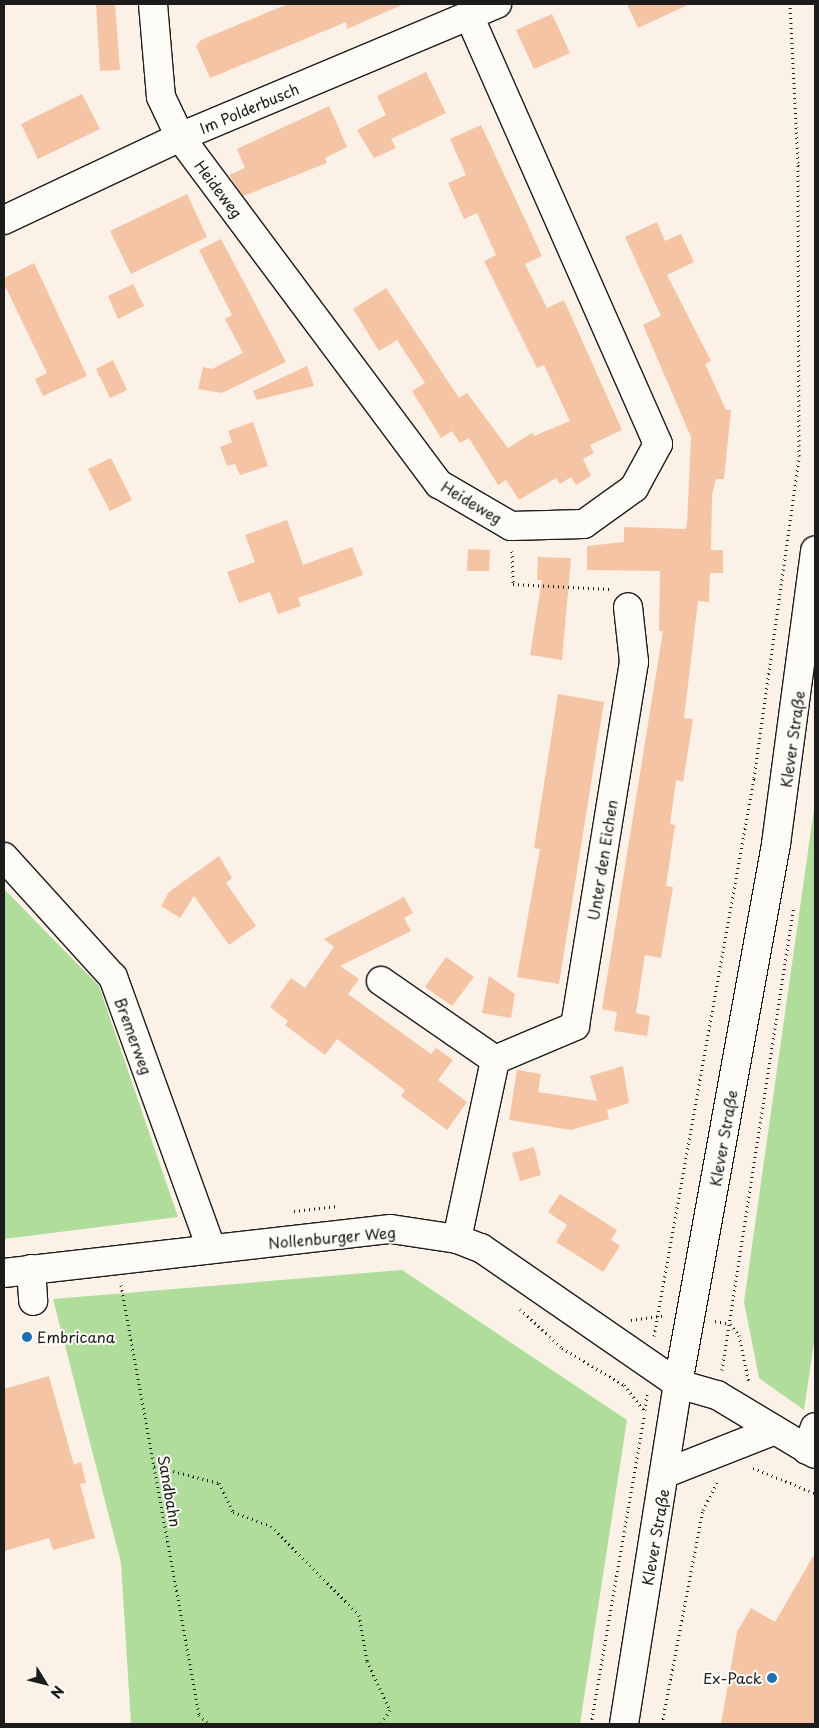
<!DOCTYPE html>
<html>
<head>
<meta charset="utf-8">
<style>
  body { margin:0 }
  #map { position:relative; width:819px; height:1728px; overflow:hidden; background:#fbf1e7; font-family:"Playpen Sans",sans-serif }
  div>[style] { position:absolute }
  .green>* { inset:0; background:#b0dd9b }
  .building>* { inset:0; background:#f5c4a5 }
  .path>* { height:3px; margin-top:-1.5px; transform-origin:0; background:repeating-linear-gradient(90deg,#1c1c1c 0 1px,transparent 0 5px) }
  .roads { filter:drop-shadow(1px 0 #1c1c1c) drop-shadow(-1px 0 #1c1c1c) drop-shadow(0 1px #1c1c1c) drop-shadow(0 -1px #1c1c1c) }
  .minor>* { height:28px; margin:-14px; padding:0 14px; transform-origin:14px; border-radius:14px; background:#fdfcf7 }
  .major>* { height:28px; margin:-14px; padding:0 14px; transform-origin:14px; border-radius:14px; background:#fdfcf7 }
  .dots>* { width:14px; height:14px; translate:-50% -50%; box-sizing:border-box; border:2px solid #fdfcf7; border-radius:50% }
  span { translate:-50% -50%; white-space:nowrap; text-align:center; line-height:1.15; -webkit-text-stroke:4px #fdfcf7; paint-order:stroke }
  .street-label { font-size:15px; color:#1c1c1c }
  .poi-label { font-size:15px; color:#1c1c1c }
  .left { translate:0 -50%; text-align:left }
  .right { translate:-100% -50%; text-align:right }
  .frame { position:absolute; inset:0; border:5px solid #1c1c1c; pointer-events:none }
  .north { position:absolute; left:20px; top:1658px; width:50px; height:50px; -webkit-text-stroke:4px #fdfcf7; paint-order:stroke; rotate:126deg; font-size:14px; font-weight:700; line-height:20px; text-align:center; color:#1c1c1c }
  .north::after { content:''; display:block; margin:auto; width:18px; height:22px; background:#1c1c1c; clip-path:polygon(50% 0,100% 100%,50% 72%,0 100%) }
</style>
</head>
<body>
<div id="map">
  <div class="green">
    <div style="clip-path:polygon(815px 802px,815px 1336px,804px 1410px,759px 1378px,744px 1302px)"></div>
    <div style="clip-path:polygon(4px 889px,99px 986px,178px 1217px,4px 1239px)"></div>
    <div style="clip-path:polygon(402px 1270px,627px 1420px,580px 1724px,131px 1724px,121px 1563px,53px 1299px)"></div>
  </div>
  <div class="building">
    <div style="clip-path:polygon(96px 4px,115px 4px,120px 70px,100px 71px)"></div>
    <div style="clip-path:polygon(288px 4px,404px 4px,347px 29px,346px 22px,210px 78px,196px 46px,201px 40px)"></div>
    <div style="clip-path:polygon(627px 4px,690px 4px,638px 28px)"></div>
    <div style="clip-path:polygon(552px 14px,570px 53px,534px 69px,516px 30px)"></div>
    <div style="clip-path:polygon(426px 72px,446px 113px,391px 139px,396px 148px,374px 158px,357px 130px,386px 115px,377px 96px)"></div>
    <div style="clip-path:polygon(82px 94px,100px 129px,38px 159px,21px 124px)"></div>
    <div style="clip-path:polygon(329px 106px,347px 147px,325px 158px,327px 163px,243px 196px,229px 175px,245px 168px,237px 149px)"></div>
    <div style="clip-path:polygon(481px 125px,542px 256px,525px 264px,547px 308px,564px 300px,622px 430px,590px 445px,594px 453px,583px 459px,591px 476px,576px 485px,571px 477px,560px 484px,556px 478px,519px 500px,506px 480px,498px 485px,469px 438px,460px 443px,452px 431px,441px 438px,412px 391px,425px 383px,397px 340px,379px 351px,353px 309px,386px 288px,459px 398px,467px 393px,508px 448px,532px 433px,534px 436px,570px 421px,544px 365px,537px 368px,484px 261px,496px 255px,477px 213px,464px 219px,448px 183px,466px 175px,450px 139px)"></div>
    <div style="clip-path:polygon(187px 194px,207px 237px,131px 274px,110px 231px)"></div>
    <div style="clip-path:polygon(657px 222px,665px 241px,681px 234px,694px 262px,667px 275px,711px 361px,705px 364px,726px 410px,731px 410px,724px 479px,716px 479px,712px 495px,711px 550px,723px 550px,723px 573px,710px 573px,709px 602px,698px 601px,684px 718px,693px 719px,683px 782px,676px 780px,670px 824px,675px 825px,666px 886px,673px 887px,661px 958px,645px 955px,636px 1013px,650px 1016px,647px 1036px,614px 1031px,617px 1012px,602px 1009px,663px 631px,659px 631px,660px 571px,587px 570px,587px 546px,624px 542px,624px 527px,685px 529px,687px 524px,691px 437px,643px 325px,661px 316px,625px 237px)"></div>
    <div style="clip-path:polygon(221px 239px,286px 362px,222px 393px,198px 389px,203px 367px,212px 369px,243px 353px,225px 319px,232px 315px,199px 250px)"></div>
    <div style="clip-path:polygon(34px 263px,87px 376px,43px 396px,35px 379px,47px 373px,4px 284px,4px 278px)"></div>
    <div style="clip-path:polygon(133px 284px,144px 306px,118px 319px,108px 296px)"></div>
    <div style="clip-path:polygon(113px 360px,127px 390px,110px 398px,96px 369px)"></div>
    <div style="clip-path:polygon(307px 366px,314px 386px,257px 400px,253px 391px)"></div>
    <div style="clip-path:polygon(253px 422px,268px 466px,240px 475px,235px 464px,227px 466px,220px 447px,232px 442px,228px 431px)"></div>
    <div style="clip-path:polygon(111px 458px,132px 500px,110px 511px,88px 469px)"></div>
    <div style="clip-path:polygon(287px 520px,303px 565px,352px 547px,363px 575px,298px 598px,301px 606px,278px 614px,270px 592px,239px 603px,227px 572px,255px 562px,245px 535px)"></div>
    <div style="clip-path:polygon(468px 549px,490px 550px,489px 571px,467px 571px)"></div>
    <div style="clip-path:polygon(538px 557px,571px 558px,562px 660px,530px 655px,542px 580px,537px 580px)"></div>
    <div style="clip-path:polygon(558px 694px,604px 702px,559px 984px,517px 977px,540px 849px,534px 848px)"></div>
    <div style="clip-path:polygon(219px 856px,232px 878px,226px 883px,256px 926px,229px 945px,194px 896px,180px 918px,161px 906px,169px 892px)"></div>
    <div style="clip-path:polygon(404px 897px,413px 913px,404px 918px,411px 931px,340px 966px,359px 979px,348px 994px,431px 1054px,436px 1048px,453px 1060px,438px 1080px,467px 1102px,447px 1130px,401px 1096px,405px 1090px,337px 1039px,325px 1055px,285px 1025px,288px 1021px,270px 1007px,291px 978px,305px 988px,334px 947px,324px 939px)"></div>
    <div style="clip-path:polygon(446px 957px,474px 977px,452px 1006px,425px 987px)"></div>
    <div style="clip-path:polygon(489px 976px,515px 994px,511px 1018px,482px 1013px)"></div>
    <div style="clip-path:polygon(623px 1066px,629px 1103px,607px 1110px,609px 1119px,571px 1130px,509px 1120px,517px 1070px,541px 1074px,538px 1092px,597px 1101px,590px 1076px)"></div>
    <div style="clip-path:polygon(534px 1147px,541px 1175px,520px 1181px,512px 1153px)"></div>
    <div style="clip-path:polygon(560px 1194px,617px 1230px,611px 1240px,620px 1246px,603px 1272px,556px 1242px,567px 1225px,548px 1212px)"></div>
    <div style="clip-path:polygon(49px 1376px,74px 1465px,81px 1462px,86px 1483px,80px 1484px,95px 1538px,53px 1550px,49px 1538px,4px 1551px,4px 1389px)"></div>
    <div style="clip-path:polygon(815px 1553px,815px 1724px,721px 1724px,737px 1632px,751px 1608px,775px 1622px)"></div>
  </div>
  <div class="path">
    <div style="left:512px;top:551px;width:33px;rotate:88deg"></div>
    <div style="left:513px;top:584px;width:97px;rotate:3deg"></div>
    <div style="left:294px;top:1211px;width:44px;rotate:-6.5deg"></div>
    <div style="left:121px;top:1285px;width:437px;rotate:79.7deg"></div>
    <div style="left:199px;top:1715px;width:13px;rotate:42deg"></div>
    <div style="left:520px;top:1309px;width:57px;rotate:42.9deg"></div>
    <div style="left:562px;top:1348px;width:72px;rotate:30.8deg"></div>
    <div style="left:624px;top:1385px;width:34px;rotate:52deg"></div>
    <div style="left:631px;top:1320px;width:34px;rotate:-8deg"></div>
    <div style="left:715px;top:1321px;width:15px;rotate:11deg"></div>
    <div style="left:730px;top:1324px;width:14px;rotate:51deg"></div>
    <div style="left:739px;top:1335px;width:49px;rotate:78.2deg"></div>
    <div style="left:654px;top:1336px;width:567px;rotate:-79.84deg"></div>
    <div style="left:754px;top:778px;width:325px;rotate:-82deg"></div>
    <div style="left:799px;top:456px;width:293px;rotate:-90.2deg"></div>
    <div style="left:798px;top:163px;width:159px;rotate:-92.9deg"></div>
    <div style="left:722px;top:1370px;width:469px;rotate:-81.2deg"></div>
    <div style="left:645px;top:1410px;width:16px;rotate:-83deg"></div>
    <div style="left:154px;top:1466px;width:67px;rotate:14.7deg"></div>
    <div style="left:219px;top:1483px;width:32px;rotate:64deg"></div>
    <div style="left:233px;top:1512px;width:40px;rotate:20.2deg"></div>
    <div style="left:271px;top:1526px;width:125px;rotate:45.3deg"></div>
    <div style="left:359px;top:1615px;width:47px;rotate:80.1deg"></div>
    <div style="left:367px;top:1661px;width:54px;rotate:64.9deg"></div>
    <div style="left:390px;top:1710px;width:17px;rotate:123deg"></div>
    <div style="left:753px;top:1468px;width:67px;rotate:22deg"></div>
    <div style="left:591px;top:1724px;width:313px;rotate:-80.2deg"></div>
    <div style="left:662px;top:1724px;width:218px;rotate:-79.2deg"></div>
    <div style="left:703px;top:1510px;width:31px;rotate:-63deg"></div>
  </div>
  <div class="roads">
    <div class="minor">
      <div style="left:153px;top:4px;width:93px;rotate:85.1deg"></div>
      <div style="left:161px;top:97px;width:44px;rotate:64.6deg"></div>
      <div style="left:180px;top:137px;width:433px;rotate:53.3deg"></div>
      <div style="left:439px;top:484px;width:83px;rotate:30.3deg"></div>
      <div style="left:511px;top:526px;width:73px;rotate:-1.6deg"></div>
      <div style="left:584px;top:524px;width:62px;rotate:-35.8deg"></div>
      <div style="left:634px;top:488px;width:50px;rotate:-61.4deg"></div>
      <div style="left:658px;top:444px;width:468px;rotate:-113.8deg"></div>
      <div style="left:4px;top:220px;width:195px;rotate:-25.2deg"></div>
      <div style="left:180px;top:137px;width:344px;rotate:-22.8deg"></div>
      <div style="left:4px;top:857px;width:162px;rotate:47.8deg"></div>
      <div style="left:113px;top:977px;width:288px;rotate:70.1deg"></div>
      <div style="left:381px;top:981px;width:139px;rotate:34.7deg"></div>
      <div style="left:457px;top:1239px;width:183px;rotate:-78deg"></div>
      <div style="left:495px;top:1060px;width:87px;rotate:-23deg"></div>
      <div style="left:575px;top:1026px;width:369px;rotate:-80.8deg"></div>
      <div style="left:634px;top:662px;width:55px;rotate:-96.2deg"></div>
      <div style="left:31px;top:1269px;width:32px;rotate:86deg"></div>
      <div style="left:4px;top:1273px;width:389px;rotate:-6.5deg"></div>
      <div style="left:391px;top:1229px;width:67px;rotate:8.6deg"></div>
      <div style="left:457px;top:1239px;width:26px;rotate:21deg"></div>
      <div style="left:481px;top:1248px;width:239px;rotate:34.6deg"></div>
      <div style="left:678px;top:1384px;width:41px;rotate:15.8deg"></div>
      <div style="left:717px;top:1395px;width:114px;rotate:31deg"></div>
      <div style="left:807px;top:1450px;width:24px;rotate:-71deg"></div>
    </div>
    <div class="major">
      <div style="left:666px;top:1473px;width:117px;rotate:-21.5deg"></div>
      <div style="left:624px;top:1724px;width:344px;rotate:-81deg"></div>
      <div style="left:678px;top:1384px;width:549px;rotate:-79.71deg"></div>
      <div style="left:776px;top:844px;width:296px;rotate:-82.4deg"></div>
    </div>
  </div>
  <div class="dots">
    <div style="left:27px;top:1337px;background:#1f6fb2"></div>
    <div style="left:772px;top:1678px;background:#1f6fb2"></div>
  </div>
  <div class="street-label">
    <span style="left:249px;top:108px;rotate:-23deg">Im Polderbusch</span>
    <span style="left:219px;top:189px;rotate:53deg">Heideweg</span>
    <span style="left:472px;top:502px;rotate:31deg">Heideweg</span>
    <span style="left:792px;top:739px;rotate:-82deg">Klever Straße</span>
    <span style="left:602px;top:860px;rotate:-81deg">Unter den Eichen</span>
    <span style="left:134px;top:1036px;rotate:70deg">Bremerweg</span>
    <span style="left:723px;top:1138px;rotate:-80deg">Klever Straße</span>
    <span style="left:332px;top:1237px;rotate:-5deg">Nollenburger Weg</span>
    <span style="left:170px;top:1491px;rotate:80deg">Sandbahn</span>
    <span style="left:655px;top:1537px;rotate:-80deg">Klever Straße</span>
  </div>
  <div class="poi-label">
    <span class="left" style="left:37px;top:1337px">Embricana</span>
    <span class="right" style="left:762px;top:1678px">Ex-Pack</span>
  </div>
  <div class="frame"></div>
  <div class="north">N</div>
</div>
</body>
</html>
